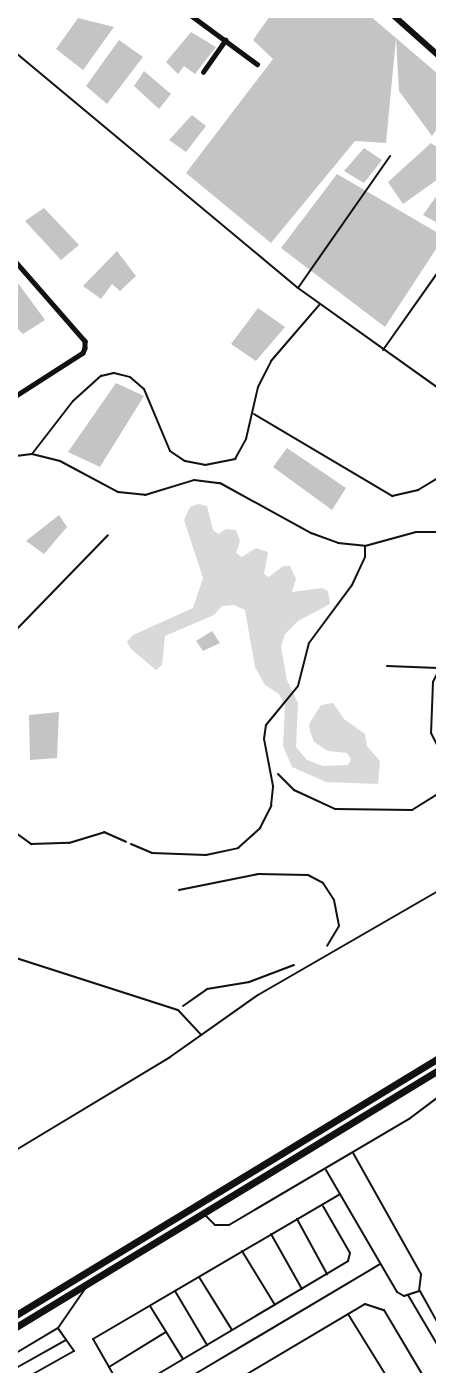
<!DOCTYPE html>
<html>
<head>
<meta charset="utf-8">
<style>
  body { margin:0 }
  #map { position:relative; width:454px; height:1391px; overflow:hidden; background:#fff; font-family:Helvetica,sans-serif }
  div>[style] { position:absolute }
  .water>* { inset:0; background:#d9d9d9 }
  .building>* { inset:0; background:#c4c4c4 }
  .path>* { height:2px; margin:-1px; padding:0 1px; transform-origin:1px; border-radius:1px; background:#111 }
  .service>* { height:2px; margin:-1px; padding:0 1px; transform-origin:1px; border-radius:1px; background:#111 }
  .minor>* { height:4.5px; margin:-2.25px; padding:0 2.25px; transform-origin:2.25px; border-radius:2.25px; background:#111 }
  .tertiary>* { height:6px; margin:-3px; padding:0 3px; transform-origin:3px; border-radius:3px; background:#111 }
  .secondary>* { height:7px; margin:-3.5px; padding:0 3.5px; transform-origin:3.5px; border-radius:3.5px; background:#111 }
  span { translate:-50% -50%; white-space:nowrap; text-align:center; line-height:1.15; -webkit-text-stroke:4.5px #fff; paint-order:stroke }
  .frame { position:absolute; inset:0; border:18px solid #fff; pointer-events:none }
</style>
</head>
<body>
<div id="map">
  <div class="water">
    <div style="clip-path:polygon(198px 504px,207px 506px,213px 530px,218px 534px,226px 529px,236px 530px,240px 541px,236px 553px,242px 557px,256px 548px,268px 552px,264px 574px,269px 577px,283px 566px,290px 566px,296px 579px,292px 592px,322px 588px,328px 591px,330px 604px,298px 621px,285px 634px,281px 647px,287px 680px,298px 703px,296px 747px,307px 760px,323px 766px,348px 765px,351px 759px,347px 753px,328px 751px,314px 742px,310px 731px,309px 724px,321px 705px,333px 703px,344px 719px,365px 734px,367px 746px,380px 761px,378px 784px,326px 782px,292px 767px,283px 746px,285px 706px,279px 694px,265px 685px,255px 667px,245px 610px,234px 605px,222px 606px,214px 615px,165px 636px,162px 665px,156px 670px,131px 649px,127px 642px,133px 635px,193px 608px,203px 578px,184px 520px,190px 507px)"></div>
  </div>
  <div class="building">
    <div style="clip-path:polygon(270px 16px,370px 16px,396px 38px,438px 74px,438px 127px,432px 136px,399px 91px,396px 38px,386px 143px,355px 141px,271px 243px,186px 173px,273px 59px,253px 40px)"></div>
    <div style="clip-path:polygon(78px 18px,114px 27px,83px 70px,56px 49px)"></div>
    <div style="clip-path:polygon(191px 32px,216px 47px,195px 74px,184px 66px,178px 74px,166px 62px)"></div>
    <div style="clip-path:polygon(119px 40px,143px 57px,107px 104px,86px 86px)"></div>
    <div style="clip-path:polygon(144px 71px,171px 94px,159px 109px,134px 86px)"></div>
    <div style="clip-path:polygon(192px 115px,206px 126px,186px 152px,169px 140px)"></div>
    <div style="clip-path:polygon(431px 143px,438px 148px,438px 179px,403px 204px,388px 182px)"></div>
    <div style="clip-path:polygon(364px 148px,382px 160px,364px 183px,344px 171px)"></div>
    <div style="clip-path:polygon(337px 174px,438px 233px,438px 246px,385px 327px,281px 248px)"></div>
    <div style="clip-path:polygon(438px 194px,438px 223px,423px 215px)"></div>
    <div style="clip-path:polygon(44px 208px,79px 245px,61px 260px,25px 221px)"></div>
    <div style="clip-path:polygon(117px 251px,136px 276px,120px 291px,112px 284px,101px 299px,83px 286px)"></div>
    <div style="clip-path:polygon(18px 283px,45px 320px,23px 334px,16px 327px)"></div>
    <div style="clip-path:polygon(258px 308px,285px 327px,256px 361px,231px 344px)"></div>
    <div style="clip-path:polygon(116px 383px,144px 396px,100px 467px,68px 452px)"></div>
    <div style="clip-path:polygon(287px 448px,346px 488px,332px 510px,273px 467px)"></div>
    <div style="clip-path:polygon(59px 515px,67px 527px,44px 554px,26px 541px)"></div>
    <div style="clip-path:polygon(212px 631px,220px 643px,203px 651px,196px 641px)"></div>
    <div style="clip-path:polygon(59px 712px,57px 758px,30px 760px,29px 715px)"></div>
  </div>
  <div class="path">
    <div style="left:16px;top:630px;width:132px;rotate:-45.9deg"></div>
    <div style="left:437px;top:674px;width:9px;rotate:117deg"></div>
    <div style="left:433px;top:682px;width:51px;rotate:92.2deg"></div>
    <div style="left:431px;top:733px;width:16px;rotate:63deg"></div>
    <div style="left:278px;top:774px;width:23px;rotate:45deg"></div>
    <div style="left:294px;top:790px;width:45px;rotate:24.9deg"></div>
    <div style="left:335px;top:809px;width:77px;rotate:0.7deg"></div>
    <div style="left:412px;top:810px;width:31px;rotate:-32deg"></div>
    <div style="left:16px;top:833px;width:19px;rotate:36deg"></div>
    <div style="left:31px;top:844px;width:38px;rotate:-2deg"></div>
    <div style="left:69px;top:843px;width:37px;rotate:-17deg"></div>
    <div style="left:104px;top:832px;width:24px;rotate:24deg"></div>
    <div style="left:179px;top:890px;width:81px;rotate:-11.4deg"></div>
    <div style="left:258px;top:874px;width:50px;rotate:1.1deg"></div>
    <div style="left:308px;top:875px;width:17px;rotate:28deg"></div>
    <div style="left:323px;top:883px;width:20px;rotate:57deg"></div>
    <div style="left:334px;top:900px;width:26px;rotate:79deg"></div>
    <div style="left:339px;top:926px;width:23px;rotate:121deg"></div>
    <div style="left:183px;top:1006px;width:29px;rotate:-35deg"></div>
    <div style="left:207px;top:989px;width:43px;rotate:-9.5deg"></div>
    <div style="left:249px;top:982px;width:48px;rotate:-20.7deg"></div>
  </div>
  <div class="service">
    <div style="left:16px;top:53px;width:367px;rotate:39.8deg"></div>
    <div style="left:298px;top:288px;width:172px;rotate:35.5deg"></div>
    <div style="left:298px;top:288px;width:161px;rotate:-55.1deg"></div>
    <div style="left:383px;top:350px;width:95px;rotate:-54.8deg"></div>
    <div style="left:254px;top:414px;width:161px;rotate:30.7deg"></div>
    <div style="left:392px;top:496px;width:27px;rotate:-13deg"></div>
    <div style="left:418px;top:490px;width:23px;rotate:-31deg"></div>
    <div style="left:32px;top:454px;width:67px;rotate:-52.3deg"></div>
    <div style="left:73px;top:401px;width:38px;rotate:-42deg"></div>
    <div style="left:101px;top:376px;width:13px;rotate:-13deg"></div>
    <div style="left:114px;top:373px;width:16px;rotate:14deg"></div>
    <div style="left:130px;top:377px;width:18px;rotate:41deg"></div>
    <div style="left:144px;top:389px;width:67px;rotate:67.2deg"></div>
    <div style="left:170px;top:451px;width:18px;rotate:34deg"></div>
    <div style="left:185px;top:461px;width:20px;rotate:11deg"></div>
    <div style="left:205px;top:465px;width:31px;rotate:-11deg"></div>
    <div style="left:235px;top:459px;width:23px;rotate:-61deg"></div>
    <div style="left:246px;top:439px;width:53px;rotate:-77deg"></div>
    <div style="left:258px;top:387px;width:29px;rotate:-63deg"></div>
    <div style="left:271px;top:361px;width:75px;rotate:-49.3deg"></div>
    <div style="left:16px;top:456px;width:16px;rotate:-7deg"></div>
    <div style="left:32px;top:454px;width:29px;rotate:14deg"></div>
    <div style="left:60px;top:461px;width:66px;rotate:28.1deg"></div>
    <div style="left:118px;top:492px;width:27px;rotate:6deg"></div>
    <div style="left:145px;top:495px;width:51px;rotate:-17deg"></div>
    <div style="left:194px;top:480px;width:26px;rotate:7deg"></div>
    <div style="left:220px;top:483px;width:104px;rotate:28.8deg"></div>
    <div style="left:311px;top:533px;width:29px;rotate:20deg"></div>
    <div style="left:338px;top:543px;width:27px;rotate:6deg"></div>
    <div style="left:365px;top:546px;width:53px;rotate:-15.4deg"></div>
    <div style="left:416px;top:532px;width:22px"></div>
    <div style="left:387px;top:666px;width:51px;rotate:2.2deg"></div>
    <div style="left:131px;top:844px;width:23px;rotate:23deg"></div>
    <div style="left:152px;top:853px;width:54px;rotate:2.1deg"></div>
    <div style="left:206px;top:855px;width:33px;rotate:-12deg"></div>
    <div style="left:238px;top:848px;width:30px;rotate:-42deg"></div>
    <div style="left:260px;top:828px;width:25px;rotate:-63deg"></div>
    <div style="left:271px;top:806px;width:20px;rotate:-84deg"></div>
    <div style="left:273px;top:786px;width:48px;rotate:-100.8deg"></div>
    <div style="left:264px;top:739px;width:14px;rotate:-82deg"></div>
    <div style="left:266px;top:725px;width:50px;rotate:-50.6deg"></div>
    <div style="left:298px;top:686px;width:44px;rotate:-75.7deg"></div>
    <div style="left:309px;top:643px;width:72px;rotate:-53.4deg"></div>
    <div style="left:352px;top:585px;width:31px;rotate:-65deg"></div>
    <div style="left:365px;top:557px;width:11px;rotate:-90deg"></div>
    <div style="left:16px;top:958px;width:170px;rotate:17.8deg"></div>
    <div style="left:178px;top:1010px;width:34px;rotate:47deg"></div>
    <div style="left:16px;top:1150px;width:180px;rotate:-31.1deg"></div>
    <div style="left:170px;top:1057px;width:108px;rotate:-35.2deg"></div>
    <div style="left:258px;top:995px;width:208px;rotate:-30deg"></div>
    <div style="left:326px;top:1170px;width:141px;rotate:59.8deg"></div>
    <div style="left:397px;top:1292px;width:8px;rotate:30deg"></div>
    <div style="left:404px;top:1296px;width:16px;rotate:-18deg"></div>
    <div style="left:419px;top:1291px;width:17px;rotate:-83deg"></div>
    <div style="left:421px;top:1274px;width:139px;rotate:-119.3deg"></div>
    <div style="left:205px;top:1215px;width:14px;rotate:45deg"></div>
    <div style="left:215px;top:1225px;width:14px"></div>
    <div style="left:229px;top:1225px;width:209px;rotate:-30.5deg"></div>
    <div style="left:409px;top:1119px;width:36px;rotate:-37deg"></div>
    <div style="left:297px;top:1219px;width:63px;rotate:61.4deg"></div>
    <div style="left:271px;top:1234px;width:63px;rotate:60.6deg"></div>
    <div style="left:242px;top:1251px;width:63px;rotate:58.6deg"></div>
    <div style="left:199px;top:1277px;width:62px;rotate:58.1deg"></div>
    <div style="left:175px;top:1291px;width:63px;rotate:59.3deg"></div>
    <div style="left:420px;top:1291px;width:37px;rotate:61deg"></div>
    <div style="left:408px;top:1295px;width:59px;rotate:59.5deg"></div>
    <div style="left:150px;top:1306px;width:62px;rotate:58.1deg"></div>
    <div style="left:348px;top:1314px;width:70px;rotate:58.3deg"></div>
    <div style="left:16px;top:1353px;width:49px;rotate:-30.8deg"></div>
    <div style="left:58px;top:1328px;width:51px;rotate:-55.4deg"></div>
    <div style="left:109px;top:1367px;width:67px;rotate:-31.6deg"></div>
    <div style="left:16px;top:1368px;width:57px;rotate:-29.2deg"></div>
    <div style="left:33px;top:1374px;width:47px;rotate:-29.3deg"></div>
    <div style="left:74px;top:1351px;width:28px;rotate:-125deg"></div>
    <div style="left:113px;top:1374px;width:40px;rotate:-119.7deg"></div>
    <div style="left:93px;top:1339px;width:286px;rotate:-30.4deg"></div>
    <div style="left:158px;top:1374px;width:221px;rotate:-30.7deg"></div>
    <div style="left:348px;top:1261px;width:8px;rotate:-76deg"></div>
    <div style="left:350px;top:1253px;width:54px;rotate:-119.9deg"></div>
    <div style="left:195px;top:1374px;width:215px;rotate:-30.7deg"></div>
    <div style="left:247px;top:1374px;width:137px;rotate:-30.7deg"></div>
    <div style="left:365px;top:1304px;width:20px;rotate:18deg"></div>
    <div style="left:384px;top:1310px;width:74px;rotate:59.3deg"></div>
  </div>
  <div class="minor">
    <div style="left:192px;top:16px;width:81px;rotate:36.4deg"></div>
    <div style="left:203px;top:72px;width:39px;rotate:-55deg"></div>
    <div style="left:16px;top:262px;width:105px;rotate:48.9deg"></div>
    <div style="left:85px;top:341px;width:7px;rotate:90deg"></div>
    <div style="left:85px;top:348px;width:5px;rotate:112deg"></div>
    <div style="left:83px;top:353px;width:80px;rotate:147.3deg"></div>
  </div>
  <div class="tertiary">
    <div style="left:394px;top:16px;width:59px;rotate:41.6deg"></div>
  </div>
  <div class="secondary">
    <div style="left:16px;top:1315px;width:494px;rotate:-31.3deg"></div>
    <div style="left:16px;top:1327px;width:494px;rotate:-31.3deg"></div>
  </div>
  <div class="frame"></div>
</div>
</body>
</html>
